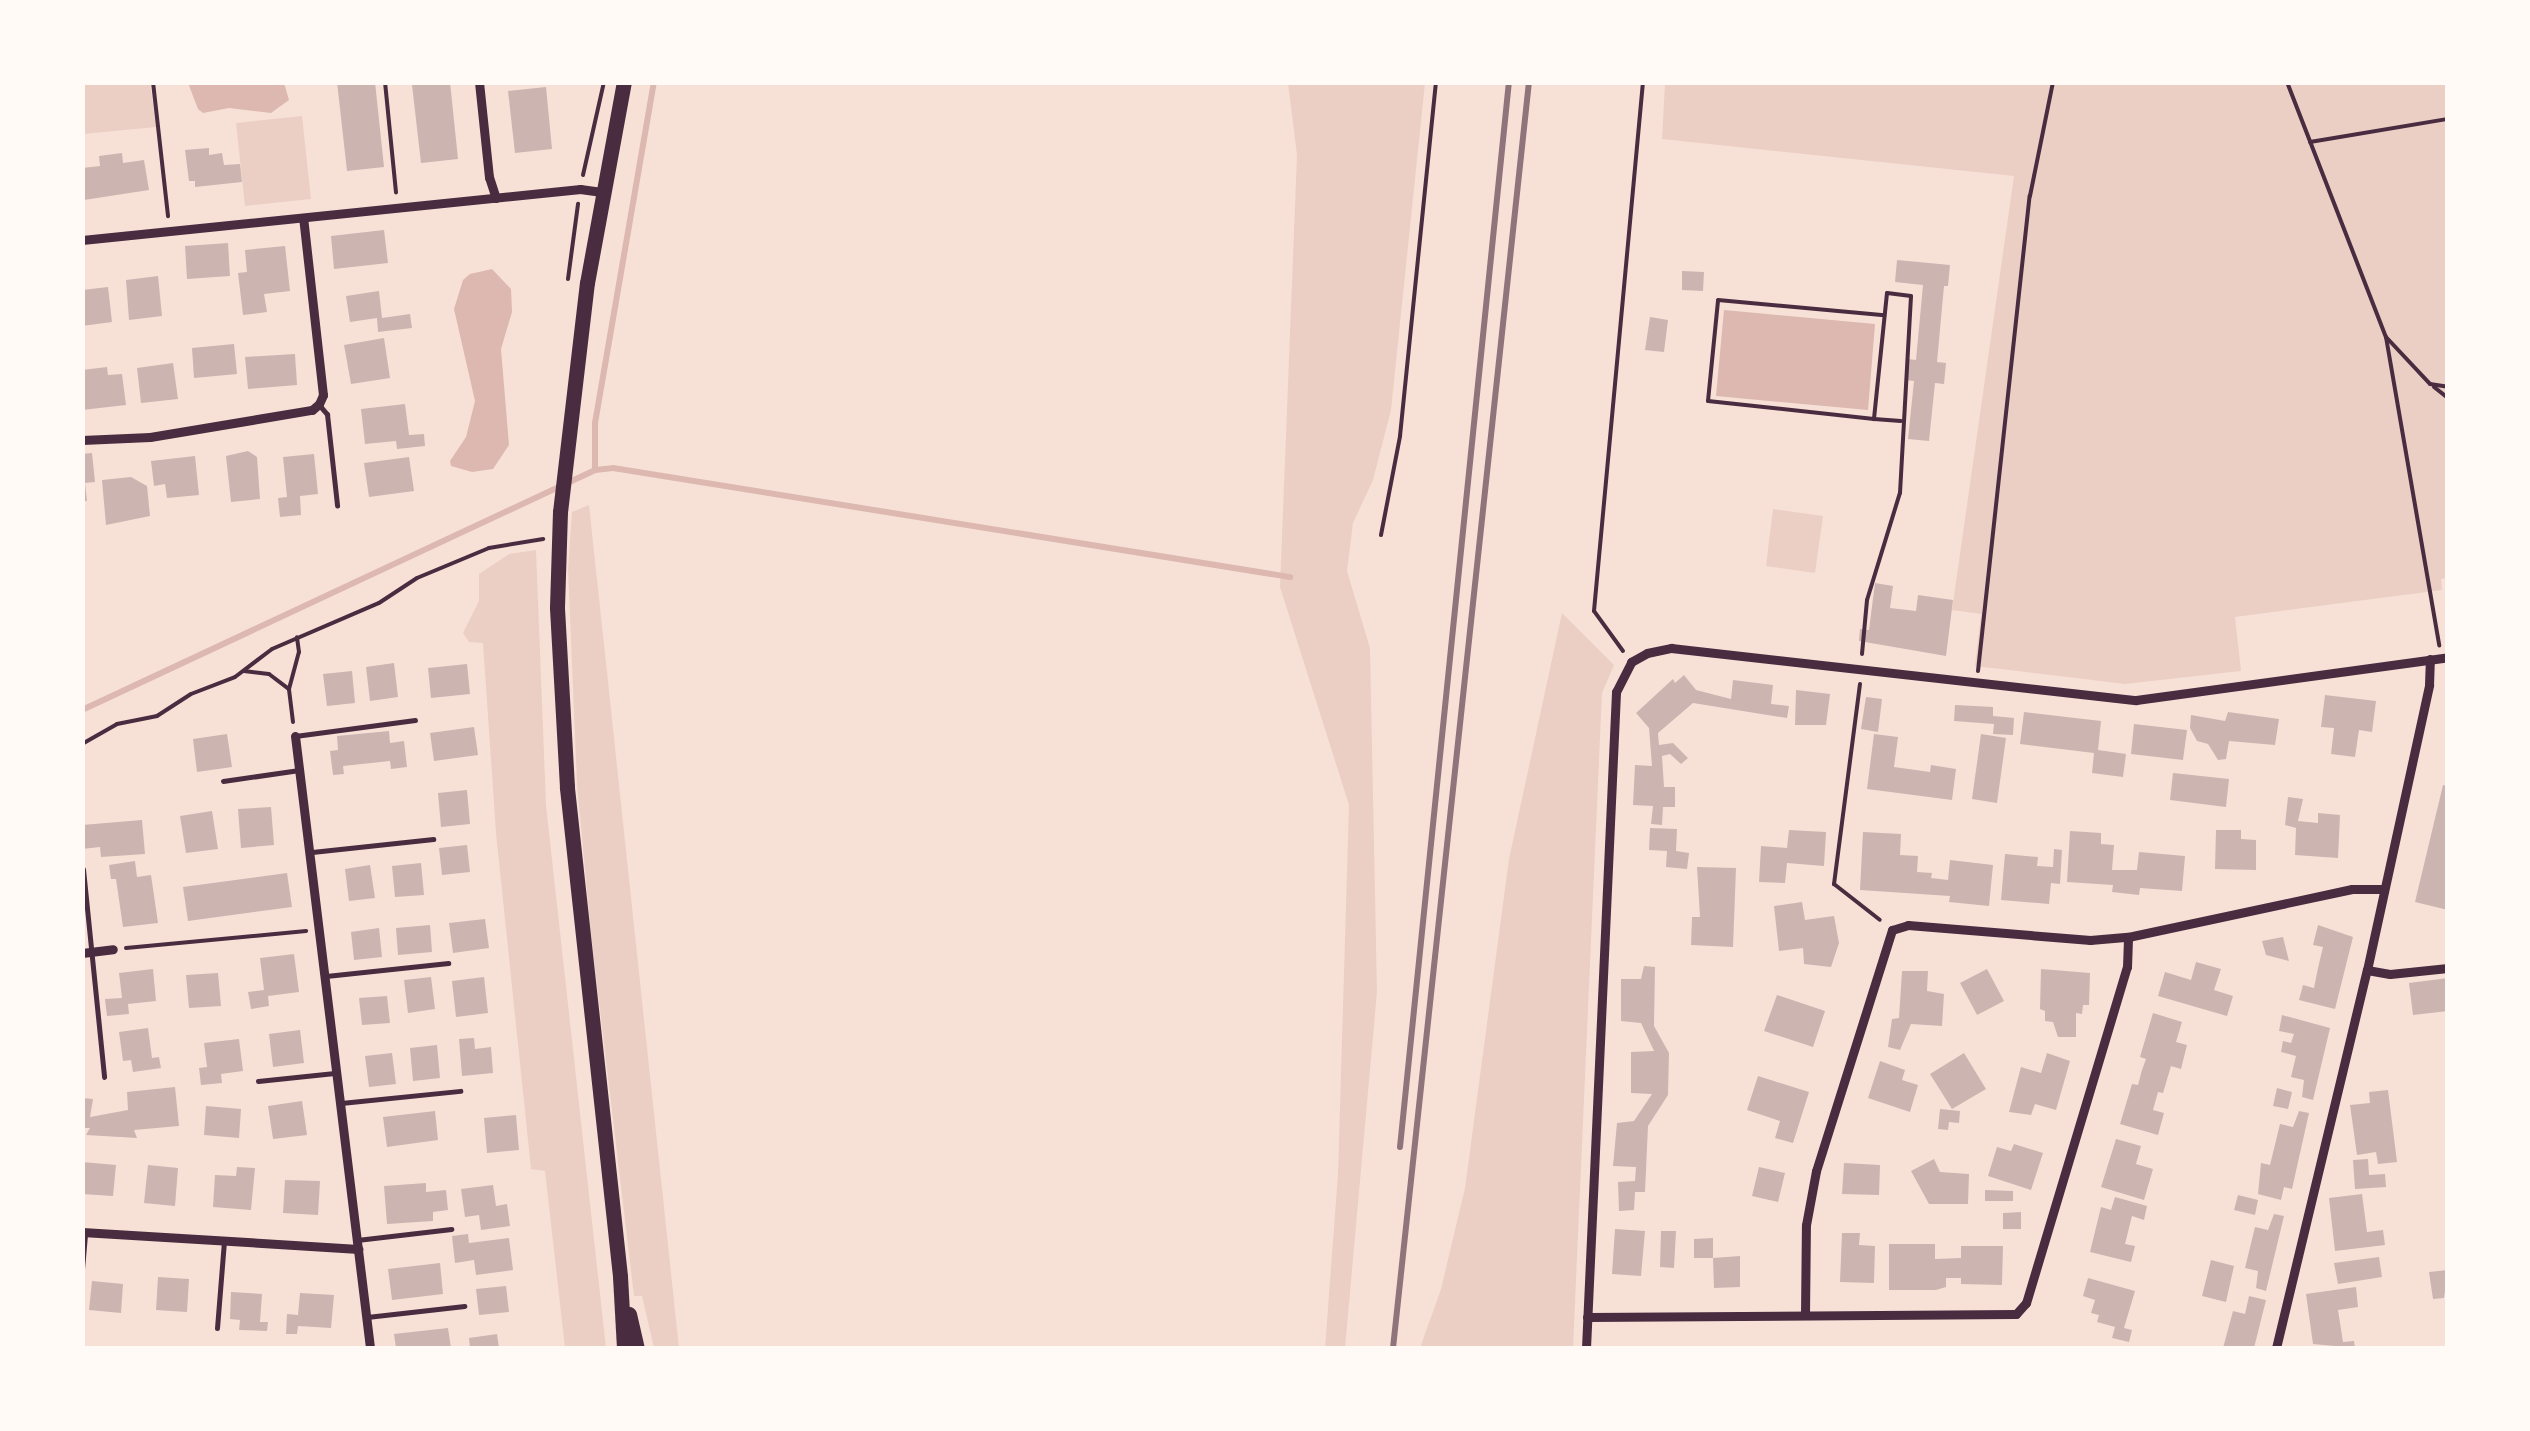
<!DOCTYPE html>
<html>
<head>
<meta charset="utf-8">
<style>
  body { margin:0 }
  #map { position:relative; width:2530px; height:1431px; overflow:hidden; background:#f7e1d7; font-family:"PT Sans Narrow",sans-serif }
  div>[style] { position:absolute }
  .green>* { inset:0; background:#ebcfc5 }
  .water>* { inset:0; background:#dcb8b0 }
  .stream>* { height:6px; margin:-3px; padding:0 3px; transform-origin:3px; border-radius:3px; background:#dcb8b0 }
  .building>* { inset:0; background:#ccb4b1 }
  .path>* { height:4px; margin:-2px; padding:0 2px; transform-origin:2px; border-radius:2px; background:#4a2c40 }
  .service>* { height:5px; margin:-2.5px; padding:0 2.5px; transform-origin:2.5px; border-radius:2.5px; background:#4a2c40 }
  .minor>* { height:9px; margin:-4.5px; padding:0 4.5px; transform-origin:4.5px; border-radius:4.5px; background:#4a2c40 }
  .primary>* { height:15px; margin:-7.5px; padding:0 7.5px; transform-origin:7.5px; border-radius:7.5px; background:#4a2c40 }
  .rail>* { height:6px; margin:-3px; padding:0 3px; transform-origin:3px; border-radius:3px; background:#8f747c }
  span { translate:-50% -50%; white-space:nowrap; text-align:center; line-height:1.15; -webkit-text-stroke:9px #fffaf5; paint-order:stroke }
  .frame { position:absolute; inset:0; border:85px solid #fffaf5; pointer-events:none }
</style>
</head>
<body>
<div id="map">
  <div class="green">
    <div style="clip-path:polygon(83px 82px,150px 83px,156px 127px,83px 134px)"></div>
    <div style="clip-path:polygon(1288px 83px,1425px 83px,1391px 410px,1373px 480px,1353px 523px,1347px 571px,1370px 648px,1377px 992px,1345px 1348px,1325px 1348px,1338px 1174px,1349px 805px,1280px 587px,1297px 155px)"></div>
    <div style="clip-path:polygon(1665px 83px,2447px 83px,2448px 578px,2441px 579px,2442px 590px,2235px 617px,2241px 671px,2125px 684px,1975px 666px,1981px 614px,1952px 610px,2014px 176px,1662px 139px)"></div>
    <div style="clip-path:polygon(302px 116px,311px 199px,245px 206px,236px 123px)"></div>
    <div style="clip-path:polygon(589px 505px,607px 672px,679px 1348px,654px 1348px,642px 1296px,634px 1296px,591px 934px,577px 784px,568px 569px,572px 512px)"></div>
    <div style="clip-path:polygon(1773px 509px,1823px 516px,1815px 573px,1766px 566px)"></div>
    <div style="clip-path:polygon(536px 550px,546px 805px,606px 1348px,565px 1348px,545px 1171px,531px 1169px,496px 833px,483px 643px,469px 642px,463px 633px,479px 601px,479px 574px,509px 554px)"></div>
    <div style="clip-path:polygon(1562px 613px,1614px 665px,1602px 693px,1573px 1348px,1420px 1348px,1441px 1289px,1465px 1188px,1509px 859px)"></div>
  </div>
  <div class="water">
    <div style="clip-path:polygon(188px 83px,284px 83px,289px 100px,271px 113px,229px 108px,203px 113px,198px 109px)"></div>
    <div style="clip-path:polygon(492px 269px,511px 289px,512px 312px,501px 349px,509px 445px,493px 469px,472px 472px,451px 466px,450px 461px,466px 437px,475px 401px,454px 309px,463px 280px,470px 274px)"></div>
    <div style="clip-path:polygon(1724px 310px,1875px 324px,1868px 410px,1716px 396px)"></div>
  </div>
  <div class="stream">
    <div style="left:595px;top:470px;width:47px;rotate:-90deg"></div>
    <div style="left:595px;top:423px;width:346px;rotate:-80.2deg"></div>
    <div style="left:82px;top:710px;width:566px;rotate:-25.07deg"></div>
    <div style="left:595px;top:470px;width:18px;rotate:-6deg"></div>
    <div style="left:613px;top:468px;width:686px;rotate:9.15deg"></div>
  </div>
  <div class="building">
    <div style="clip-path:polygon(337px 82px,375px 82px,384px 167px,347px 171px)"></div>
    <div style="clip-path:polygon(419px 82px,450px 82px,458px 159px,421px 163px,412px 85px)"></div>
    <div style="clip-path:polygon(546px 87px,552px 149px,515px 153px,508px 91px)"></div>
    <div style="clip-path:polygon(209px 148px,209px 155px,222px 153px,224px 165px,240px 164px,242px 182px,195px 187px,195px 181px,189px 181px,185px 150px)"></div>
    <div style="clip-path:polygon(122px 153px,123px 163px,144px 160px,149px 190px,84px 200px,82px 168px,100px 166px,99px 156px)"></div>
    <div style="clip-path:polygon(384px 230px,388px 263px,334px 269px,331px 236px)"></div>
    <div style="clip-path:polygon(228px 243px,230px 276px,187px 279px,185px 246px)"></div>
    <div style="clip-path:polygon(285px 246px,290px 291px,264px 294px,267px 312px,243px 315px,238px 273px,247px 272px,245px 250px)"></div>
    <div style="clip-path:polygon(1897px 260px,1950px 265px,1948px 286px,1944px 286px,1937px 362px,1946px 363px,1944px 384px,1935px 383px,1929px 441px,1908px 439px,1914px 381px,1906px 380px,1908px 359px,1916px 360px,1923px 285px,1895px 282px)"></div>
    <div style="clip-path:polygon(1682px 271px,1704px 272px,1703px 291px,1682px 290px)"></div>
    <div style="clip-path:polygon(158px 276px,162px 316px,129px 320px,126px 280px)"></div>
    <div style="clip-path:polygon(108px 287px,112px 322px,82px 326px,82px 290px)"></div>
    <div style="clip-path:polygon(379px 291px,382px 318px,410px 314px,412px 328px,378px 332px,377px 318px,350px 322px,346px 296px)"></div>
    <div style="clip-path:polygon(1650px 317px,1668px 320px,1664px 352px,1645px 350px)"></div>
    <div style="clip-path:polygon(384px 338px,390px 378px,351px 384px,344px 345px)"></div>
    <div style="clip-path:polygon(234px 344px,237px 374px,194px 378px,192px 348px)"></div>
    <div style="clip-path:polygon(295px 354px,297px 385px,248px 389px,245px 357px)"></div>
    <div style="clip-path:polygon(173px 363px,178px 399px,141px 403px,137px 368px)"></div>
    <div style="clip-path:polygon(107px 367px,108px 375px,122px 374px,126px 405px,82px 410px,82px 370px)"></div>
    <div style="clip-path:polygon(405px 404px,409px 435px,424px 434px,425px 446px,397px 449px,396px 441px,365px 444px,361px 409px)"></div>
    <div style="clip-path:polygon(248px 451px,257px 457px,260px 499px,231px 502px,226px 456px)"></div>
    <div style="clip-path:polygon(92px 453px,95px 482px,85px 483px,87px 501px,82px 501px,82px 454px)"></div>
    <div style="clip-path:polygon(314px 454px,318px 494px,300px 496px,301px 515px,280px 517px,278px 498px,287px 497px,283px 457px)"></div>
    <div style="clip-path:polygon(195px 456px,199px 495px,167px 498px,165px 484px,154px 486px,151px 461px)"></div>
    <div style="clip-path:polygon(409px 457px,414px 491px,369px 497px,364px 463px)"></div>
    <div style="clip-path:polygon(131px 477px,147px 486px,150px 516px,106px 525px,102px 480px)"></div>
    <div style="clip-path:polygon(1875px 583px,1893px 586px,1890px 608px,1916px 611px,1918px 595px,1953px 600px,1946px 656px,1859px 641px,1860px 629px,1869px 630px)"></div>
    <div style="clip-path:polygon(394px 663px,398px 697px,370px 701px,366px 667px)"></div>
    <div style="clip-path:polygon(467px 664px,470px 694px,431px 698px,428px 668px)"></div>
    <div style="clip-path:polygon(352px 671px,355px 703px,327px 706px,323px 674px)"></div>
    <div style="clip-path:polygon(1684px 675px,1696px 690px,1731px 699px,1733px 680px,1773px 685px,1771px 704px,1789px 706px,1787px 718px,1693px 703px,1658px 733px,1659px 745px,1673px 743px,1688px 758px,1681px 764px,1670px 754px,1662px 756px,1664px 787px,1675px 787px,1675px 807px,1663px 807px,1662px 825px,1651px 824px,1653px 806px,1633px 805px,1635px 765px,1652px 766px,1649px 728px,1636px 713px,1673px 679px,1675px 683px)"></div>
    <div style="clip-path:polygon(1796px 690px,1830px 694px,1826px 725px,1795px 725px)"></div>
    <div style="clip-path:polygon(2325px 695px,2376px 701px,2372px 732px,2359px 730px,2355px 757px,2331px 754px,2334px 728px,2321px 727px)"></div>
    <div style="clip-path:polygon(1866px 697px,1882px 699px,1878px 732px,1861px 729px)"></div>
    <div style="clip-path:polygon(1955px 705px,1993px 707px,1993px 716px,2014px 718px,2013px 735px,1993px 734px,1994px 724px,1954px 721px)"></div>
    <div style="clip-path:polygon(2024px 712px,2101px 721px,2098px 750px,2126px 754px,2123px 777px,2092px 773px,2094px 753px,2020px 744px)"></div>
    <div style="clip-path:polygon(2228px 712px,2279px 719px,2275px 745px,2229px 741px,2226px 759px,2218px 760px,2208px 744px,2197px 741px,2190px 728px,2191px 715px,2225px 721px)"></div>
    <div style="clip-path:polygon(2134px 724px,2187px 730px,2183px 760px,2131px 754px)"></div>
    <div style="clip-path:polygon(474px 727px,478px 755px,434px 761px,430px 733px)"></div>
    <div style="clip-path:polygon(389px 731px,390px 743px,404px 741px,407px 767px,391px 769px,390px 761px,343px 766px,344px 774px,333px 775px,330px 751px,338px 750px,337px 736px)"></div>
    <div style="clip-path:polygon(227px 734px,232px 767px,197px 772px,193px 739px)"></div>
    <div style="clip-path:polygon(1874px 734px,1898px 737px,1894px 767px,1930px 772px,1931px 765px,1956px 769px,1952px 800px,1867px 789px)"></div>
    <div style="clip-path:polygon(1981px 734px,2006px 738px,1997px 803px,1972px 799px)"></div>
    <div style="clip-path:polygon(2173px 773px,2229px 779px,2226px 807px,2170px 800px)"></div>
    <div style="clip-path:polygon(2443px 785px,2448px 786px,2448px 910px,2415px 902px)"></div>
    <div style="clip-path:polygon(467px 790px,470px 824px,441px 827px,438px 793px)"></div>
    <div style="clip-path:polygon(2288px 797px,2303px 799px,2298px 821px,2318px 823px,2318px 813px,2340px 815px,2338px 858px,2295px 855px,2296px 828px,2285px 825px)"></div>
    <div style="clip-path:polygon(271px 807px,274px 845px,241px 848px,238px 809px)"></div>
    <div style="clip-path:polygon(212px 811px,218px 849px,186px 853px,180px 816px)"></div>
    <div style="clip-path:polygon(142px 820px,145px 854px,101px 857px,100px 847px,82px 849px,82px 825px)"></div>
    <div style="clip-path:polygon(1650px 828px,1677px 829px,1676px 851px,1689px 853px,1687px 869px,1666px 867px,1667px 851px,1649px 850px)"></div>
    <div style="clip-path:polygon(1789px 830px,1826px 832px,1824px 866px,1787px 863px,1785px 883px,1759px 882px,1761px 846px,1787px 848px)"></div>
    <div style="clip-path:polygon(2216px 830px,2241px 830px,2241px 839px,2256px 840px,2256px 870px,2215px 869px)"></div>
    <div style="clip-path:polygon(2070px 831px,2101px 833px,2101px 844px,2114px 845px,2112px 870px,2137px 870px,2139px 852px,2185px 856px,2182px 891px,2140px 888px,2139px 895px,2112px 892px,2113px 885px,2067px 882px)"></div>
    <div style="clip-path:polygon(1863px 832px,1901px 834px,1900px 855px,1918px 856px,1917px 872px,1932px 873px,1931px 878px,1948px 880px,1950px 860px,1993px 865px,1989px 906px,1949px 902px,1950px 896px,1860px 890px)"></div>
    <div style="clip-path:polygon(467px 845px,470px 872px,442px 875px,439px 848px)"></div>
    <div style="clip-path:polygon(2054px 849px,2062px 850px,2060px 884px,2051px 883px,2049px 904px,2001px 900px,2005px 854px,2038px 857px,2037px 866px,2053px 867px)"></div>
    <div style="clip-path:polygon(135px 861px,137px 877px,151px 875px,158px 923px,123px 927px,116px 879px,111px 879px,109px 865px)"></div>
    <div style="clip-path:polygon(421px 863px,424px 895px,395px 897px,392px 866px)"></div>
    <div style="clip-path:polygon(370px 865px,375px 898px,349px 901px,345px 869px)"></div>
    <div style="clip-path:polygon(1697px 867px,1736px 868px,1733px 947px,1691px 945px,1692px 917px,1700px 917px)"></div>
    <div style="clip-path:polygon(287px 873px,292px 907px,188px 921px,183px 887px)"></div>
    <div style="clip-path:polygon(1802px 902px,1805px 920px,1834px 916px,1839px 943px,1831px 967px,1804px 964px,1803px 948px,1779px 951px,1774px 906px)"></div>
    <div style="clip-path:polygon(485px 919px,489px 948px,453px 953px,449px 923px)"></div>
    <div style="clip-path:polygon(430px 925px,432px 952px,398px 955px,396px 928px)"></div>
    <div style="clip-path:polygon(2318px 925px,2353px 937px,2335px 1009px,2299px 1000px,2303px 985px,2314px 988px,2318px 968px,2323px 947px,2313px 945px)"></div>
    <div style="clip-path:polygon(379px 928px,382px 957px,354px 960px,351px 932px)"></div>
    <div style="clip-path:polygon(2283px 937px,2289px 961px,2266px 955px,2262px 941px)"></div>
    <div style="clip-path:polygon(294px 954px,299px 992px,268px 996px,269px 1006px,251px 1009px,248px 992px,264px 990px,260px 958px)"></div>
    <div style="clip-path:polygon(2196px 962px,2221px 969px,2214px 990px,2233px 996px,2227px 1016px,2158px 996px,2165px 972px,2191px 980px)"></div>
    <div style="clip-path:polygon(1644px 966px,1655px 967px,1654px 1026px,1669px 1053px,1668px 1095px,1648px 1126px,1645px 1192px,1635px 1192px,1634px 1210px,1619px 1211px,1618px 1182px,1635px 1181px,1636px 1167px,1613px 1166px,1617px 1123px,1634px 1121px,1652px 1094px,1631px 1093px,1631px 1052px,1654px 1051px,1641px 1023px,1621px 1021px,1621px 979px,1641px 979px)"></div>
    <div style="clip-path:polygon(153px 969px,156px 1001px,128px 1004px,129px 1014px,107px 1016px,105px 999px,122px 998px,119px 973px)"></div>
    <div style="clip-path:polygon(1987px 969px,2004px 1001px,1977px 1015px,1960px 983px)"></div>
    <div style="clip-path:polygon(2041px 969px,2090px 973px,2089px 1005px,2083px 1005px,2082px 1014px,2076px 1013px,2076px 1037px,2058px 1037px,2053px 1022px,2045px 1021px,2045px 1011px,2040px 1009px)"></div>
    <div style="clip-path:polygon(1902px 971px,1928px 971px,1927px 991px,1944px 994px,1942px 1026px,1911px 1024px,1900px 1050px,1888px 1047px,1892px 1019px,1899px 1018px)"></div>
    <div style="clip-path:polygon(218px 973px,221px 1006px,189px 1008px,186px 975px)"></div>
    <div style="clip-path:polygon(431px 977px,435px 1009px,408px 1013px,404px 980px)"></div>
    <div style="clip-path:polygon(484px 977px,488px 1013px,456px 1017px,452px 981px)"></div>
    <div style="clip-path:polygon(2448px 978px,2448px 1011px,2413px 1015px,2409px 983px)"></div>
    <div style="clip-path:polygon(1777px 995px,1825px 1011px,1813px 1047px,1764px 1031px)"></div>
    <div style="clip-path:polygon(387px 996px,390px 1023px,362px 1025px,359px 998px)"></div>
    <div style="clip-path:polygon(2153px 1013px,2182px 1022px,2176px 1042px,2187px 1045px,2181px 1069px,2171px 1066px,2163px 1093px,2158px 1092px,2153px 1110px,2164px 1113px,2158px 1135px,2120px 1124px,2132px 1084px,2138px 1085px,2142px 1070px,2146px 1059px,2140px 1057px)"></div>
    <div style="clip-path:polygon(2282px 1015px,2330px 1028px,2313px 1100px,2302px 1097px,2304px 1080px,2291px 1077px,2296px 1056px,2281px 1052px,2283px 1041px,2291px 1043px,2294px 1034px,2279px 1031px)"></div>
    <div style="clip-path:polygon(148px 1028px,152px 1058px,159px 1057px,161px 1068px,133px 1072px,131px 1060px,123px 1061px,119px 1032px)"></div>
    <div style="clip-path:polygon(300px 1030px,304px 1063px,273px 1067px,269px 1034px)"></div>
    <div style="clip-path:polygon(474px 1038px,475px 1049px,491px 1047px,493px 1073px,462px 1076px,459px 1039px)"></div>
    <div style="clip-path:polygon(239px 1039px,243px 1071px,221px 1074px,222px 1083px,201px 1085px,199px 1068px,207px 1067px,204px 1043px)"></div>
    <div style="clip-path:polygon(437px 1045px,440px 1078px,413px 1081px,410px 1048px)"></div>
    <div style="clip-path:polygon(392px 1053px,396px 1084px,369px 1087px,365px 1056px)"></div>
    <div style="clip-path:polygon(1964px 1053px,1986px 1089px,1952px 1109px,1930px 1074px)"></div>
    <div style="clip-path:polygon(2047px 1053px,2070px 1061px,2056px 1110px,2035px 1104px,2031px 1115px,2009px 1112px,2021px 1067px,2041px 1073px)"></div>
    <div style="clip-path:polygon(1880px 1061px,1905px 1070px,1902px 1080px,1918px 1085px,1910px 1112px,1868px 1098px)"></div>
    <div style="clip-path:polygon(1758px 1076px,1809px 1092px,1793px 1143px,1775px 1138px,1780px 1121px,1747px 1110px)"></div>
    <div style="clip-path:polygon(175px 1087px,179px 1126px,134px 1130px,137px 1138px,86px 1135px,90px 1128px,82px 1128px,82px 1098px,93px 1099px,90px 1117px,128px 1110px,127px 1092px)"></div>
    <div style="clip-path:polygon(2277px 1088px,2292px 1092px,2288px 1109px,2273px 1106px)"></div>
    <div style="clip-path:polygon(2388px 1090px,2397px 1162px,2378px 1164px,2376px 1152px,2357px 1155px,2350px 1105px,2370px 1103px,2369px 1092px)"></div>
    <div style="clip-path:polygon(302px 1101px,307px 1135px,273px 1139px,268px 1106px)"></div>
    <div style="clip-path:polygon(206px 1106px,241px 1109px,239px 1138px,204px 1135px)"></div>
    <div style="clip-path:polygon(1940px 1109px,1960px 1111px,1959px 1123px,1949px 1122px,1948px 1130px,1938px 1129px)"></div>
    <div style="clip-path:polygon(435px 1111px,438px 1140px,387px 1147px,383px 1117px)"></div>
    <div style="clip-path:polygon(2299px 1111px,2309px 1113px,2292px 1189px,2284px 1187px,2281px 1200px,2258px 1194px,2261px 1163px,2270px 1165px,2280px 1124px,2293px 1127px)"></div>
    <div style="clip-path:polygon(516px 1115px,519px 1150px,487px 1153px,484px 1118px)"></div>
    <div style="clip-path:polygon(2116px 1139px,2141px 1146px,2136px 1164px,2153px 1169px,2144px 1200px,2101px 1187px)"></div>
    <div style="clip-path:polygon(2014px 1144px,2043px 1153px,2031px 1190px,1988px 1176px,1997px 1147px,2011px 1151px)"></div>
    <div style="clip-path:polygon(1934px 1159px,1940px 1172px,1969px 1174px,1968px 1204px,1929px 1204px,1911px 1171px)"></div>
    <div style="clip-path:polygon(2368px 1159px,2369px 1175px,2385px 1174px,2386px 1187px,2355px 1189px,2353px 1160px)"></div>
    <div style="clip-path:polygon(82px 1162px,116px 1165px,113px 1196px,82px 1194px)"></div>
    <div style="clip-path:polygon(1844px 1163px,1880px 1165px,1879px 1195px,1842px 1194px)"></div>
    <div style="clip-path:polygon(148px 1165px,178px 1168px,175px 1206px,144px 1203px)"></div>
    <div style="clip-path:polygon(237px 1167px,255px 1168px,251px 1210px,213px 1207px,215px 1175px,236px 1176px)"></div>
    <div style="clip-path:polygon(1759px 1167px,1785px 1173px,1778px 1202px,1752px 1196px)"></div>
    <div style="clip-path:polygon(285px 1180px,320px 1181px,318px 1215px,283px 1213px)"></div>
    <div style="clip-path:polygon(426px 1183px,426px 1192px,446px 1190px,448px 1210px,433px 1212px,433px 1221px,387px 1224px,384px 1186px)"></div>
    <div style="clip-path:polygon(493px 1185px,496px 1206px,507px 1204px,510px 1226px,481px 1230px,479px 1215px,465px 1217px,461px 1189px)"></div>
    <div style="clip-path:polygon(1985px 1190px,2013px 1191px,2013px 1201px,1985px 1201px)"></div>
    <div style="clip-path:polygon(2362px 1194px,2367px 1232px,2383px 1230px,2385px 1245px,2335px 1251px,2329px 1198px)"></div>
    <div style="clip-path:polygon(2238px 1195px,2258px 1200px,2255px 1215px,2234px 1210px)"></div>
    <div style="clip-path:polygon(2115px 1197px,2147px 1206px,2144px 1220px,2132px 1216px,2125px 1244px,2135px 1246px,2131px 1262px,2090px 1252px,2101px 1207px,2111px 1210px)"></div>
    <div style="clip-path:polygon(2021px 1212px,2021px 1229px,2003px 1229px,2003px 1213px)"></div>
    <div style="clip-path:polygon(2274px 1214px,2284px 1216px,2266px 1291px,2256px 1288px,2258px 1271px,2245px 1268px,2255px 1227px,2268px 1230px)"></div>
    <div style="clip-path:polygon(1615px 1229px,1645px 1231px,1641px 1276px,1612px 1274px)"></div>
    <div style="clip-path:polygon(1661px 1231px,1676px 1231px,1674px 1268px,1660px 1267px)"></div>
    <div style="clip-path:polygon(1842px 1233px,1860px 1233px,1859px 1245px,1875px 1246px,1874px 1283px,1840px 1282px)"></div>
    <div style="clip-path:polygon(468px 1234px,469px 1243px,509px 1238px,513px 1270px,476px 1275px,474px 1260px,455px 1263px,452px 1236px)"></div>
    <div style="clip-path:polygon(1713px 1238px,1713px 1258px,1694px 1258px,1694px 1239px)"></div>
    <div style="clip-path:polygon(1889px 1244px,1935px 1244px,1935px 1259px,1961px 1258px,1961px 1246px,2003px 1246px,2002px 1285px,1961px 1284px,1961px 1278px,1946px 1278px,1946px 1287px,1936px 1290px,1889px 1290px)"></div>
    <div style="clip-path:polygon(1740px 1256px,1740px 1287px,1714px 1288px,1713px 1258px)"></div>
    <div style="clip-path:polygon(2379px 1257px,2382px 1277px,2338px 1284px,2334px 1263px)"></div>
    <div style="clip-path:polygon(2211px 1260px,2234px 1266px,2226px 1302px,2202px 1296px)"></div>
    <div style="clip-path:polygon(440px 1263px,443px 1294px,392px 1300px,388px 1269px)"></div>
    <div style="clip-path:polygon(2448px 1270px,2444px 1298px,2433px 1299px,2429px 1272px)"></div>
    <div style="clip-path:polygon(158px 1277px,189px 1279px,187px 1312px,156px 1310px)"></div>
    <div style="clip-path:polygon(2088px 1278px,2135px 1291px,2124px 1328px,2132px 1330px,2129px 1342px,2112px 1338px,2115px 1327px,2097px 1322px,2099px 1315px,2091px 1313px,2095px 1300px,2083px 1296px)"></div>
    <div style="clip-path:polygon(92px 1281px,123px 1284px,121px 1313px,89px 1310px)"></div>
    <div style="clip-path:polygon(506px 1286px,509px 1312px,479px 1315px,476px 1289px)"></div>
    <div style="clip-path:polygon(2356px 1287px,2358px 1307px,2338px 1310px,2343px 1342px,2354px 1341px,2355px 1348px,2313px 1344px,2306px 1294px)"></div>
    <div style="clip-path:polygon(231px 1292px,262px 1294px,260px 1322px,268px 1322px,267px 1331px,239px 1330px,240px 1320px,230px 1319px)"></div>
    <div style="clip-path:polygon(300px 1293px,334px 1295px,331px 1328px,298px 1326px,297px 1334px,286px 1334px,287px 1314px,298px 1315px)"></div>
    <div style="clip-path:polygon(2249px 1296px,2266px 1300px,2254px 1348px,2223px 1348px,2233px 1311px,2245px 1314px)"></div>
    <div style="clip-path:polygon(448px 1328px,451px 1348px,396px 1348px,394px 1334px)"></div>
    <div style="clip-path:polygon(497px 1334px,499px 1348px,470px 1348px,469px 1338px)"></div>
  </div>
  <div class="path">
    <div style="left:153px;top:82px;width:135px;rotate:83.6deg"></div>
    <div style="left:385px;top:82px;width:111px;rotate:84.3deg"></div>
    <div style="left:2287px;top:82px;width:274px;rotate:68.8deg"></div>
    <div style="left:2386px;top:337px;width:313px;rotate:80.2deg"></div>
    <div style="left:2310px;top:142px;width:140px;rotate:-9.5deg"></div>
    <div style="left:583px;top:175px;width:95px;rotate:-77.3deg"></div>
    <div style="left:568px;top:279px;width:76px;rotate:-82.4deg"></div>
    <div style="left:2386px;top:337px;width:64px;rotate:46.9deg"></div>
    <div style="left:2430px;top:384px;width:18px;rotate:9deg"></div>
    <div style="left:2434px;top:387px;width:18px;rotate:38deg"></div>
    <div style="left:1874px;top:419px;width:167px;rotate:-173.8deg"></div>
    <div style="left:1708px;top:401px;width:101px;rotate:-84.3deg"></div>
    <div style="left:1718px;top:300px;width:167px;rotate:5.2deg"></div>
    <div style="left:1381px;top:535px;width:101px;rotate:-79.1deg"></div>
    <div style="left:1400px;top:436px;width:356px;rotate:-84.2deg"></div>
    <div style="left:1623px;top:651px;width:49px;rotate:-125.9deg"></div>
    <div style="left:1594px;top:611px;width:531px;rotate:-84.71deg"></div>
    <div style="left:1862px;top:654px;width:54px;rotate:-84.7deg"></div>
    <div style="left:1867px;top:600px;width:112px;rotate:-72.9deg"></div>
    <div style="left:1900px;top:493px;width:197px;rotate:-86.8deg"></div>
    <div style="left:1911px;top:296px;width:24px;rotate:-173deg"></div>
    <div style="left:1887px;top:293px;width:127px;rotate:95.9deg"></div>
    <div style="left:1874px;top:419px;width:27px;rotate:4deg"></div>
    <div style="left:244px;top:671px;width:25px;rotate:7deg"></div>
    <div style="left:269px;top:674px;width:25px;rotate:37deg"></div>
    <div style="left:1978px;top:671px;width:478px;rotate:-83.8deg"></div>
    <div style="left:2030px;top:196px;width:116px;rotate:-78.6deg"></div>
    <div style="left:1860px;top:684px;width:202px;rotate:97.4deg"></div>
    <div style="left:1834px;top:884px;width:58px;rotate:38deg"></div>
    <div style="left:293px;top:722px;width:33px;rotate:-97deg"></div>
    <div style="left:289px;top:689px;width:38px;rotate:-75deg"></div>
    <div style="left:299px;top:652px;width:15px;rotate:-98deg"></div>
    <div style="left:82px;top:744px;width:40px;rotate:-29.7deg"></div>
    <div style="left:117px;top:724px;width:41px;rotate:-11.3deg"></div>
    <div style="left:157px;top:716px;width:40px;rotate:-32.9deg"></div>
    <div style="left:191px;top:694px;width:47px;rotate:-21.1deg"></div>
    <div style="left:235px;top:677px;width:46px;rotate:-37.1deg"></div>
    <div style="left:272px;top:649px;width:116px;rotate:-23.3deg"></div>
    <div style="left:379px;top:603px;width:45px;rotate:-33.3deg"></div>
    <div style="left:417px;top:578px;width:78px;rotate:-22.6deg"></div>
    <div style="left:489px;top:548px;width:55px;rotate:-9.5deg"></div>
    <div style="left:126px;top:948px;width:181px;rotate:-5.4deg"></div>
  </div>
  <div class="service">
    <div style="left:320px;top:406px;width:11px;rotate:49deg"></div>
    <div style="left:327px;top:414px;width:92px;rotate:83.7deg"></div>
    <div style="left:295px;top:736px;width:121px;rotate:-7.6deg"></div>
    <div style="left:223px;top:781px;width:77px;rotate:-8.2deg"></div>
    <div style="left:312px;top:852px;width:122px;rotate:-6.1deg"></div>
    <div style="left:83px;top:869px;width:209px;rotate:84.2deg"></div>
    <div style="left:326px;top:976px;width:123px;rotate:-6.1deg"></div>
    <div style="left:258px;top:1081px;width:77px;rotate:-5.9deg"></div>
    <div style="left:341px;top:1103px;width:120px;rotate:-5.8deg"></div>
    <div style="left:357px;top:1240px;width:95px;rotate:-6.7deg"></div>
    <div style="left:82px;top:1269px;width:37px;rotate:-85deg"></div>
    <div style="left:367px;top:1317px;width:98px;rotate:-6.5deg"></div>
    <div style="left:217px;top:1328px;width:87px;rotate:-85.4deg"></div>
  </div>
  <div class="minor">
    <div style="left:479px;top:82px;width:96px;rotate:84deg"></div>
    <div style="left:489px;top:177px;width:22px;rotate:72deg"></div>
    <div style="left:82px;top:240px;width:501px;rotate:-5.85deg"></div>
    <div style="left:580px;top:189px;width:22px;rotate:8deg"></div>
    <div style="left:82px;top:440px;width:68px;rotate:-2.5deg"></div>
    <div style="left:150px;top:437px;width:164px;rotate:-9.5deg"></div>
    <div style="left:312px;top:410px;width:9px;rotate:-41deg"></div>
    <div style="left:319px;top:404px;width:10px;rotate:-66deg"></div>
    <div style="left:323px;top:395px;width:178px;rotate:-96.4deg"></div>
    <div style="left:295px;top:736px;width:617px;rotate:83.01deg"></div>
    <div style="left:82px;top:953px;width:31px;rotate:-7deg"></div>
    <div style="left:2367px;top:970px;width:23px;rotate:10deg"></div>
    <div style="left:2390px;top:974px;width:58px;rotate:-5.9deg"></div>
    <div style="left:82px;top:1232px;width:277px;rotate:3.5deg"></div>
    <div style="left:1805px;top:1315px;width:90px;rotate:-89.4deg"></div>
    <div style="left:1806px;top:1225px;width:55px;rotate:-79.5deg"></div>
    <div style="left:1816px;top:1171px;width:253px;rotate:-72.5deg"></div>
    <div style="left:1892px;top:930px;width:17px;rotate:-17deg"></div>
    <div style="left:1908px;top:925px;width:183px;rotate:4.7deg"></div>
    <div style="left:2090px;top:940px;width:38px;rotate:-5deg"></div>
    <div style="left:2128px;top:937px;width:229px;rotate:-12.1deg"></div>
    <div style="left:2352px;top:889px;width:31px"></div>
    <div style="left:1587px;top:1317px;width:429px;rotate:-0.4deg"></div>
    <div style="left:2016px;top:1314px;width:15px;rotate:-48deg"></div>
    <div style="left:2026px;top:1303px;width:351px;rotate:-73.3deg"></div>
    <div style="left:2127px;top:967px;width:30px;rotate:-88deg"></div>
    <div style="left:1586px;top:1348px;width:657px;rotate:-87.38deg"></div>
    <div style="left:1616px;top:692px;width:34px;rotate:-63deg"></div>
    <div style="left:1631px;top:662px;width:18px;rotate:-29deg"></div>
    <div style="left:1647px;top:653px;width:25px;rotate:-12deg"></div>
    <div style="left:1671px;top:648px;width:468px;rotate:6.4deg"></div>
    <div style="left:2136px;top:700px;width:315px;rotate:-7.8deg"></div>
    <div style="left:2276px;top:1348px;width:389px;rotate:-76.5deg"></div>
    <div style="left:2367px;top:970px;width:292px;rotate:-77.7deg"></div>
    <div style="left:2429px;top:685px;width:26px;rotate:-88deg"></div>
  </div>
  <div class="primary">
    <div style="left:629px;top:1314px;width:35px;rotate:77deg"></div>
    <div style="left:624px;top:1348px;width:72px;rotate:-93.2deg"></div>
    <div style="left:620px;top:1276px;width:492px;rotate:-96.2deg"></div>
    <div style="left:567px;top:787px;width:180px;rotate:-93.2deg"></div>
    <div style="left:557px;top:607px;width:95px;rotate:-88.2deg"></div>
    <div style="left:560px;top:512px;width:231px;rotate:-83.3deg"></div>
    <div style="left:587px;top:283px;width:204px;rotate:-79.6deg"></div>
  </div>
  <div class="rail">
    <div style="left:1400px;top:1147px;width:1071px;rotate:-84.16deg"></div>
    <div style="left:1393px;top:1348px;width:1273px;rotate:-83.87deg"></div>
  </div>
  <div class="frame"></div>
</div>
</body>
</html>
